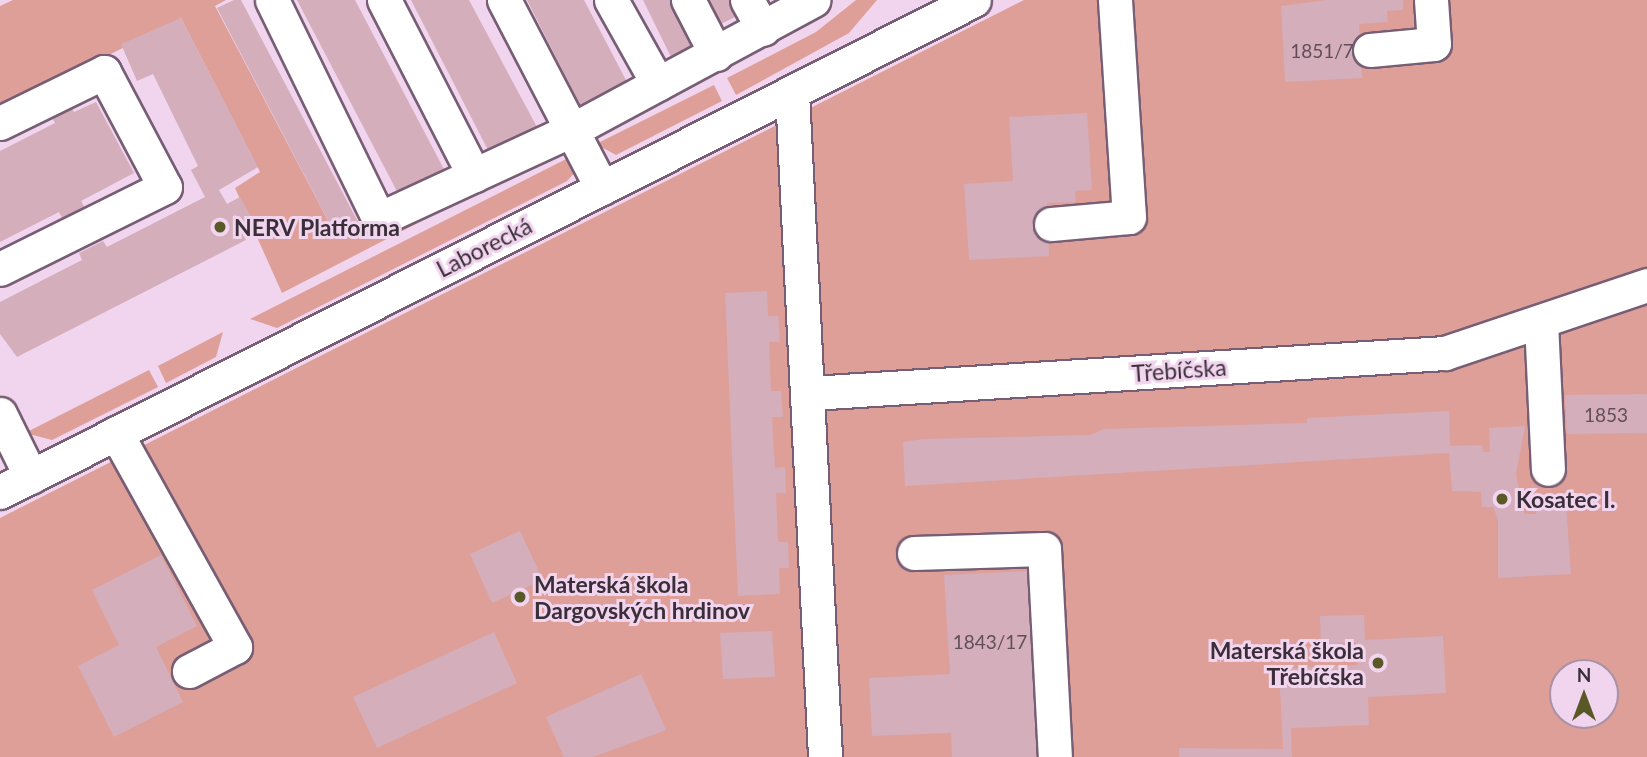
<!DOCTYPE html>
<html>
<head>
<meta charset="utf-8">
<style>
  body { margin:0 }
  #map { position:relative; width:1647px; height:757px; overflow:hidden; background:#f1d4ee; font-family:Lato,sans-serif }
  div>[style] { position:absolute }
  .green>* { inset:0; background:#de9f99 }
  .building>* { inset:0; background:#d4aeba }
  .roads { filter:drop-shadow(2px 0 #775e74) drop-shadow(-2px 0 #775e74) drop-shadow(0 2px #775e74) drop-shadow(0 -2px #775e74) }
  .minor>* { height:33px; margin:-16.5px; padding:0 16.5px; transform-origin:16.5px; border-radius:16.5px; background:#fff }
  .dots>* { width:19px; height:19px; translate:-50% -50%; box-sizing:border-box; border:4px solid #f1d4ee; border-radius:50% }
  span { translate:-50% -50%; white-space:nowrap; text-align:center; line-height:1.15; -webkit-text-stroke:6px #f1d4ee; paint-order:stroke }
  .number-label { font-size:19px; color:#604f59 }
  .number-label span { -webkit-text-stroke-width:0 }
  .poi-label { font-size:23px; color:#3a2f39; font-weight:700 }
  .left { translate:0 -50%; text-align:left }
  .right { translate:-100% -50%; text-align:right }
  .street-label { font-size:23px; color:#3a2f39 }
  .north { position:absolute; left:1549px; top:659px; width:70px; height:70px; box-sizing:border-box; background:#f1d4ee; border:2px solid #a892a6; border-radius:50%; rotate:0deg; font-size:19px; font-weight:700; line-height:28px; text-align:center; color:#3a2f39 }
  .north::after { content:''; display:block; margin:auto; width:24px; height:32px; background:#585926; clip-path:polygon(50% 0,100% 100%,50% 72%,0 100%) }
</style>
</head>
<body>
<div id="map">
  <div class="green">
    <div style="clip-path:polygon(13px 0,226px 0,215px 6px,334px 232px,357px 220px,366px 238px,551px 143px,571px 144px,282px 293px,235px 188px,260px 172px,181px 18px,0 111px,0 6px)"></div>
    <div style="clip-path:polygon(856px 0,877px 0,849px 33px,736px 95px,727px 78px,816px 32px)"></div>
    <div style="clip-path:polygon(evenodd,1024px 0,1647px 0,1647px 757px,0 757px,0 518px,1024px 0,1563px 673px,1605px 673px,1605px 715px,1563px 715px,1563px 673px)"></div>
    <div style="clip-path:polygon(714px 85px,722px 101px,663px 131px,616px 155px,596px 144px)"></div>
    <div style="clip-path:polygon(578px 153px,577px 170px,567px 181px,277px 328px,250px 319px)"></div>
    <div style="clip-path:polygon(223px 332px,216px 357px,166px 383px,158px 366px)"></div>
    <div style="clip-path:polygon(149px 370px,158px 387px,52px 440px,25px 433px)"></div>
  </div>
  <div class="building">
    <div style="clip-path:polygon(234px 0,241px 0,357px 220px,334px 232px,217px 8px)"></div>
    <div style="clip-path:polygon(297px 0,355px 0,447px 175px,401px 199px)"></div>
    <div style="clip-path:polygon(411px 0,469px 0,538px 129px,490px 154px)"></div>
    <div style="clip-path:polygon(527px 0,584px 0,627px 82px,581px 107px)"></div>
    <div style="clip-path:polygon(643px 0,670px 0,694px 46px,671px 57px)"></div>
    <div style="clip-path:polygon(703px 0,732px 0,739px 15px,717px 26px)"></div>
    <div style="clip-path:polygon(1327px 0,1403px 0,1403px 10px,1387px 11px,1388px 22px,1359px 24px,1362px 78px,1285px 82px,1281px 6px)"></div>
    <div style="clip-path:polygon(181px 18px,258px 167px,219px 190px,227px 204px,240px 197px,257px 227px,243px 235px,246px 240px,17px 357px,0 334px,0 302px,82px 260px,79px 253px,103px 241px,107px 247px,205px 197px,191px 170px,198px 166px,153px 74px,137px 81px,121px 44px)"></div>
    <div style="clip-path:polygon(68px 102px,74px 112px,96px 102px,134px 173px,81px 201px,85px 208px,63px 220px,59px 212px,0 242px,0 151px,55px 123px,49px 112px)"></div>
    <div style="clip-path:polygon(1087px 113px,1092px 190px,1075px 191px,1076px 202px,1047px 203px,1049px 256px,969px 260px,964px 184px,1013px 181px,1009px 117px)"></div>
    <div style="clip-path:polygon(767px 291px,768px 316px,778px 316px,780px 342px,769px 342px,771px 391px,781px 391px,783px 417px,772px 417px,775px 468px,785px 467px,786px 493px,776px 493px,778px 542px,788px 542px,789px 568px,779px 568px,780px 594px,738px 596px,725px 293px)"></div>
    <div style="clip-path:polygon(1647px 394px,1647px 433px,1567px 434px,1565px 395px)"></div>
    <div style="clip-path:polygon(1449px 411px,1450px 446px,1482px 445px,1483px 452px,1490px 452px,1489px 428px,1525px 426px,1516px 474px,1524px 514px,1536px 514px,1536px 506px,1566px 504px,1571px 574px,1498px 578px,1498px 519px,1493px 507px,1482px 507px,1481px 492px,1452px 491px,1449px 453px,905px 486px,903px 442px,923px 439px,1090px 435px,1104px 429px,1307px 423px,1307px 418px)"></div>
    <div style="clip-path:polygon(520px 531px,543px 580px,492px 603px,470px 554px)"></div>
    <div style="clip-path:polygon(161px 555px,197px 626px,156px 647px,183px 702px,114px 737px,78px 666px,119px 645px,92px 590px)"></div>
    <div style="clip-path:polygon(1028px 571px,1040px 757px,952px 757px,951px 733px,872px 736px,869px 678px,950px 674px,944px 575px)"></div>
    <div style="clip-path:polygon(1364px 615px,1365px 640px,1443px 636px,1446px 693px,1368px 697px,1369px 725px,1291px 728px,1292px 757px,1179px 757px,1179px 748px,1283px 749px,1279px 669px,1357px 665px,1356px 642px,1321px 644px,1320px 616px)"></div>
    <div style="clip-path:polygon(772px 631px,775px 677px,723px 679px,720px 633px)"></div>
    <div style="clip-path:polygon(494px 632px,517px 683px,377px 748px,353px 697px)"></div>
    <div style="clip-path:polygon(641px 674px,666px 730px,593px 757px,564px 757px,546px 717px)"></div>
  </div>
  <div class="roads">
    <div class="minor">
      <div style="left:272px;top:0;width:244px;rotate:64deg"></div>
      <div style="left:379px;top:219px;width:215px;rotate:-24.8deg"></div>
      <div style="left:574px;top:129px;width:272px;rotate:-28.3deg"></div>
      <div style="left:384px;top:0;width:197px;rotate:62.8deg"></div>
      <div style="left:504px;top:0;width:212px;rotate:62.5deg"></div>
      <div style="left:611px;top:0;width:96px;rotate:60.8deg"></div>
      <div style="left:688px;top:0;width:61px;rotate:62.6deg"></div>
      <div style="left:747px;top:0;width:33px;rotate:61deg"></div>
      <div style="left:1370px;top:50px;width:64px;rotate:-5.4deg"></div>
      <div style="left:1434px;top:44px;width:44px;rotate:-93.9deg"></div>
      <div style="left:792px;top:93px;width:665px;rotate:87.15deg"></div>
      <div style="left:0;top:123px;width:116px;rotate:-26.1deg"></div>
      <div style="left:104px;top:72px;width:130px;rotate:62.1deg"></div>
      <div style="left:165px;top:187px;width:184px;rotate:153.6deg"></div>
      <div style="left:1051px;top:224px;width:78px;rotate:-5.1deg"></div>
      <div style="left:1129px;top:217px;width:217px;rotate:-93.7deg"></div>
      <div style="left:1541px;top:322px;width:147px;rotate:87.3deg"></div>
      <div style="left:811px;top:393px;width:635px;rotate:-3.61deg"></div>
      <div style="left:1445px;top:353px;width:213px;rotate:-18.6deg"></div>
      <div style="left:0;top:414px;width:70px;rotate:63.8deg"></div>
      <div style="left:116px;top:433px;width:245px;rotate:60.9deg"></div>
      <div style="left:235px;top:647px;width:52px;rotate:152.4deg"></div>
      <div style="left:0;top:492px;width:1091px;rotate:-26.8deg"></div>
      <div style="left:914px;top:553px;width:130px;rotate:-1.8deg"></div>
      <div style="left:1044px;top:549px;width:208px;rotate:87deg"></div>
    </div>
  </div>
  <div class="dots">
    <div style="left:220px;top:227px;background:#585926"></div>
    <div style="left:1502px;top:499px;background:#585926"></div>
    <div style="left:520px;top:597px;background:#585926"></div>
    <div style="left:1378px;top:663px;background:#585926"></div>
  </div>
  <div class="number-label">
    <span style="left:1322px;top:51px">1851/7</span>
    <span style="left:1606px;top:415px">1853</span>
    <span style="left:990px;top:642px">1843/17</span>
  </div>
  <div class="poi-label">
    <span class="left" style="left:234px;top:227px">NERV Platforma</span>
    <span class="left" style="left:1516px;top:499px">Kosatec I.</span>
    <span class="left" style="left:534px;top:597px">Materská škola<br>Dargovských hrdinov</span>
    <span class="right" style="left:1364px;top:663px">Materská škola<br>Třebíčska</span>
  </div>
  <div class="street-label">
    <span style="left:484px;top:247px;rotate:-27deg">Laborecká</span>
    <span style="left:1179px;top:370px;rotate:-4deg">Třebíčska</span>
  </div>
  <div class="north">N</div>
</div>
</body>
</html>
